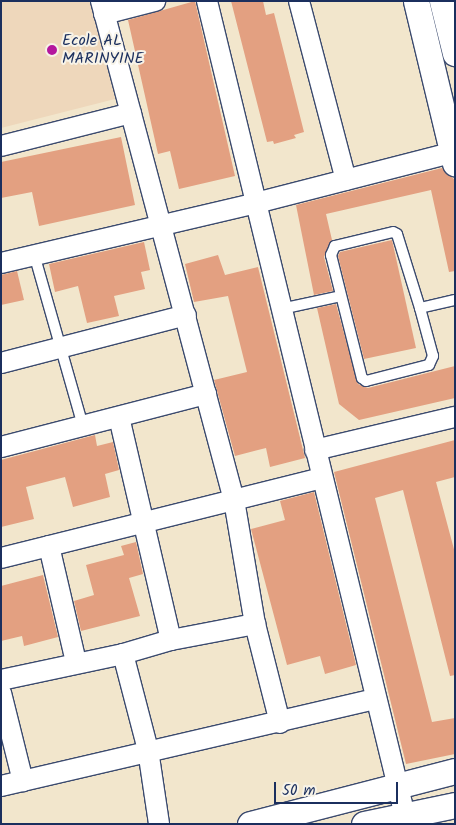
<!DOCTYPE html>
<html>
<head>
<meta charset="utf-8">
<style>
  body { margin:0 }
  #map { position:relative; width:456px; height:825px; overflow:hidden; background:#f2e6cc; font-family:Kalam,sans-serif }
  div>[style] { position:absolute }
  .built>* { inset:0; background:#eed7bb }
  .building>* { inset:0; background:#e3a081 }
  .roads { filter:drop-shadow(1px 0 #3b4a6e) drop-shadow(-1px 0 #3b4a6e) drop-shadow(0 1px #3b4a6e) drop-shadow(0 -1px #3b4a6e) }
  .service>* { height:10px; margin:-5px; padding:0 5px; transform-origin:5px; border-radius:5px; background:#fff }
  .minor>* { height:20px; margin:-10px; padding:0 10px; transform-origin:10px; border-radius:10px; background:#fff }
  .tertiary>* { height:25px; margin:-12.5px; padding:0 12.5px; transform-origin:12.5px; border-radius:12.5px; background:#fff }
  .dots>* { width:14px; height:14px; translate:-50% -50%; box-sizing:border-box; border:2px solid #f7f3e8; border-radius:50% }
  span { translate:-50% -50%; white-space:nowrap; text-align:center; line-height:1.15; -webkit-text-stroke:4px #f7f3e8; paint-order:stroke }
  .poi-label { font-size:16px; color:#1b2f5e }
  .left { translate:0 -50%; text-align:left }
  .frame { position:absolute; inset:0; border:2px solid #1b2f5e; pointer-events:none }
  .scale { position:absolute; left:274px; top:782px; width:124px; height:22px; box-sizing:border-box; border:2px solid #1b2f5e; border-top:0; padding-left:6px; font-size:15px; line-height:18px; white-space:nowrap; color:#1b2f5e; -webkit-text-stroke:4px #f7f3e8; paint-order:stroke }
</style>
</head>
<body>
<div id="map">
  <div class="built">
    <div style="clip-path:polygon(1px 1px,91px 1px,115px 99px,1px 128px)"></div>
  </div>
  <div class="building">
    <div style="clip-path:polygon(195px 1px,235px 176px,179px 189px,170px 151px,158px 154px,128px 20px)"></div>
    <div style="clip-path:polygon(231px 1px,263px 1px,266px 15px,274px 13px,304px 132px,294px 135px,296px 138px,274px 144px,273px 141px,267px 142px)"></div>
    <div style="clip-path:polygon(121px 137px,135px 205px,39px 226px,32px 192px,1px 198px,1px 162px)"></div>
    <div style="clip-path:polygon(442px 168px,455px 180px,455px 271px,449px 272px,431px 190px,326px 214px,332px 240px,324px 257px,333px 291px,314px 295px,296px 205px)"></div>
    <div style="clip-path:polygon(392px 240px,416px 348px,364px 359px,338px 256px,340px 252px)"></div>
    <div style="clip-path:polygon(144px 242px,150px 270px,141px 272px,145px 289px,114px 296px,119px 316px,87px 323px,78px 286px,55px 292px,49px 264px)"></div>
    <div style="clip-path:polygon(218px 255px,225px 275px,258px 267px,305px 458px,270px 467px,266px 448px,235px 456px,214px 380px,247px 372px,228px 296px,194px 302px,185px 264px)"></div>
    <div style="clip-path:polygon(17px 271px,24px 300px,1px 305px,1px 275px)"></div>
    <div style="clip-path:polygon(336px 304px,358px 384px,368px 388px,455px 366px,455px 398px,359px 420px,339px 404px,317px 308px)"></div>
    <div style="clip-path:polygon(95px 435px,97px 446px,113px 442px,119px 470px,105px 474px,110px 497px,73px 507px,65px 477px,26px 487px,34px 519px,1px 527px,1px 460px)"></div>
    <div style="clip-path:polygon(455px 440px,455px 477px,436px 482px,455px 553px,455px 675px,450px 676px,403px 490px,375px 498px,432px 722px,455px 718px,455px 754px,406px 764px,334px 472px)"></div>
    <div style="clip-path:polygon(314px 492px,356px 665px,325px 674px,320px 656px,287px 665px,251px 529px,285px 520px,280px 501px)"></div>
    <div style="clip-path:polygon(136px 542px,143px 574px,129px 578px,140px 616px,81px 631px,74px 601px,94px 595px,86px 565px,124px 555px,121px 546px)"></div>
    <div style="clip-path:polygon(43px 575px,58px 637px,24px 646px,22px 636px,1px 641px,1px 586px)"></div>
  </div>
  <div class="roads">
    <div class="service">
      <div style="left:34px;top:254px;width:179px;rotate:74.1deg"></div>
      <div style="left:420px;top:308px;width:77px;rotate:-107.3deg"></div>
      <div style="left:397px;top:234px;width:4px;rotate:-153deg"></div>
      <div style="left:393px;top:232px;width:60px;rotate:166.4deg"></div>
      <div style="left:335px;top:246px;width:10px;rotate:114deg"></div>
      <div style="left:331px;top:255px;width:127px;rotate:75.9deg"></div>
      <div style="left:362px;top:378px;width:5px;rotate:37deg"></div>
      <div style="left:366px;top:381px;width:65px;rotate:-14.3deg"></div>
      <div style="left:429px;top:365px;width:10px;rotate:-66deg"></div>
      <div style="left:433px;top:356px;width:50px;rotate:-105.2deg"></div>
      <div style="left:420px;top:308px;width:36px;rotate:-13deg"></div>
      <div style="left:281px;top:309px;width:61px;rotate:-12.2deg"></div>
    </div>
    <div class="minor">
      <div style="left:101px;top:1px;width:516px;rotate:75.08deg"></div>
      <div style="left:234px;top:500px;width:126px;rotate:80.4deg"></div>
      <div style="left:255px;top:624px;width:102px;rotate:75.8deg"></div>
      <div style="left:207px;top:1px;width:847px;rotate:76.34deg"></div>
      <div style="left:299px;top:1px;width:185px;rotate:75.3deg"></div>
      <div style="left:104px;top:14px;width:53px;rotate:-14.3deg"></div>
      <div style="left:1px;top:146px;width:134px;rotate:-14.2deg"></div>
      <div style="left:1px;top:263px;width:262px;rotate:-13.2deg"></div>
      <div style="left:256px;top:203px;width:205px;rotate:-14.4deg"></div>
      <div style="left:1px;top:363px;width:191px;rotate:-14.5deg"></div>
      <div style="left:119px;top:417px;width:229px;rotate:76.9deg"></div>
      <div style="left:1px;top:447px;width:212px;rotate:-14.5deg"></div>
      <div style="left:315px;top:450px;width:144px;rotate:-13.3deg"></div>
      <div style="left:49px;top:546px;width:119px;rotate:76.9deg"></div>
      <div style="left:1px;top:558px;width:330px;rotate:-14deg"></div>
      <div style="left:123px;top:654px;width:99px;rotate:75.4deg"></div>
      <div style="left:148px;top:750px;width:75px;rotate:81.5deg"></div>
      <div style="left:1px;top:680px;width:125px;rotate:-12deg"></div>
      <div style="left:123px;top:654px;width:50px;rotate:-16.3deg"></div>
      <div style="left:171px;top:640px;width:86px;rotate:-10.8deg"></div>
      <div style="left:1px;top:693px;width:91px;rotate:76deg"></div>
      <div style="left:1px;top:786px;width:384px;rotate:-13.1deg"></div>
    </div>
    <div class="tertiary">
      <div style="left:416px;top:1px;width:167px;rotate:76.5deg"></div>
      <div style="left:442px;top:1px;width:54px;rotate:76deg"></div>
      <div style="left:250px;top:824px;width:212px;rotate:-14.5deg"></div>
      <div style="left:364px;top:824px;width:93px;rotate:-11.8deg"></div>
    </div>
  </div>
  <div class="dots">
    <div style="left:52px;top:50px;background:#b5179e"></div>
  </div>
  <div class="poi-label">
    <span class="left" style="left:62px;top:50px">Ecole AL<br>MARINYINE</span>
  </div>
  <div class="frame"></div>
  <div class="scale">50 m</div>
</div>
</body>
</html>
